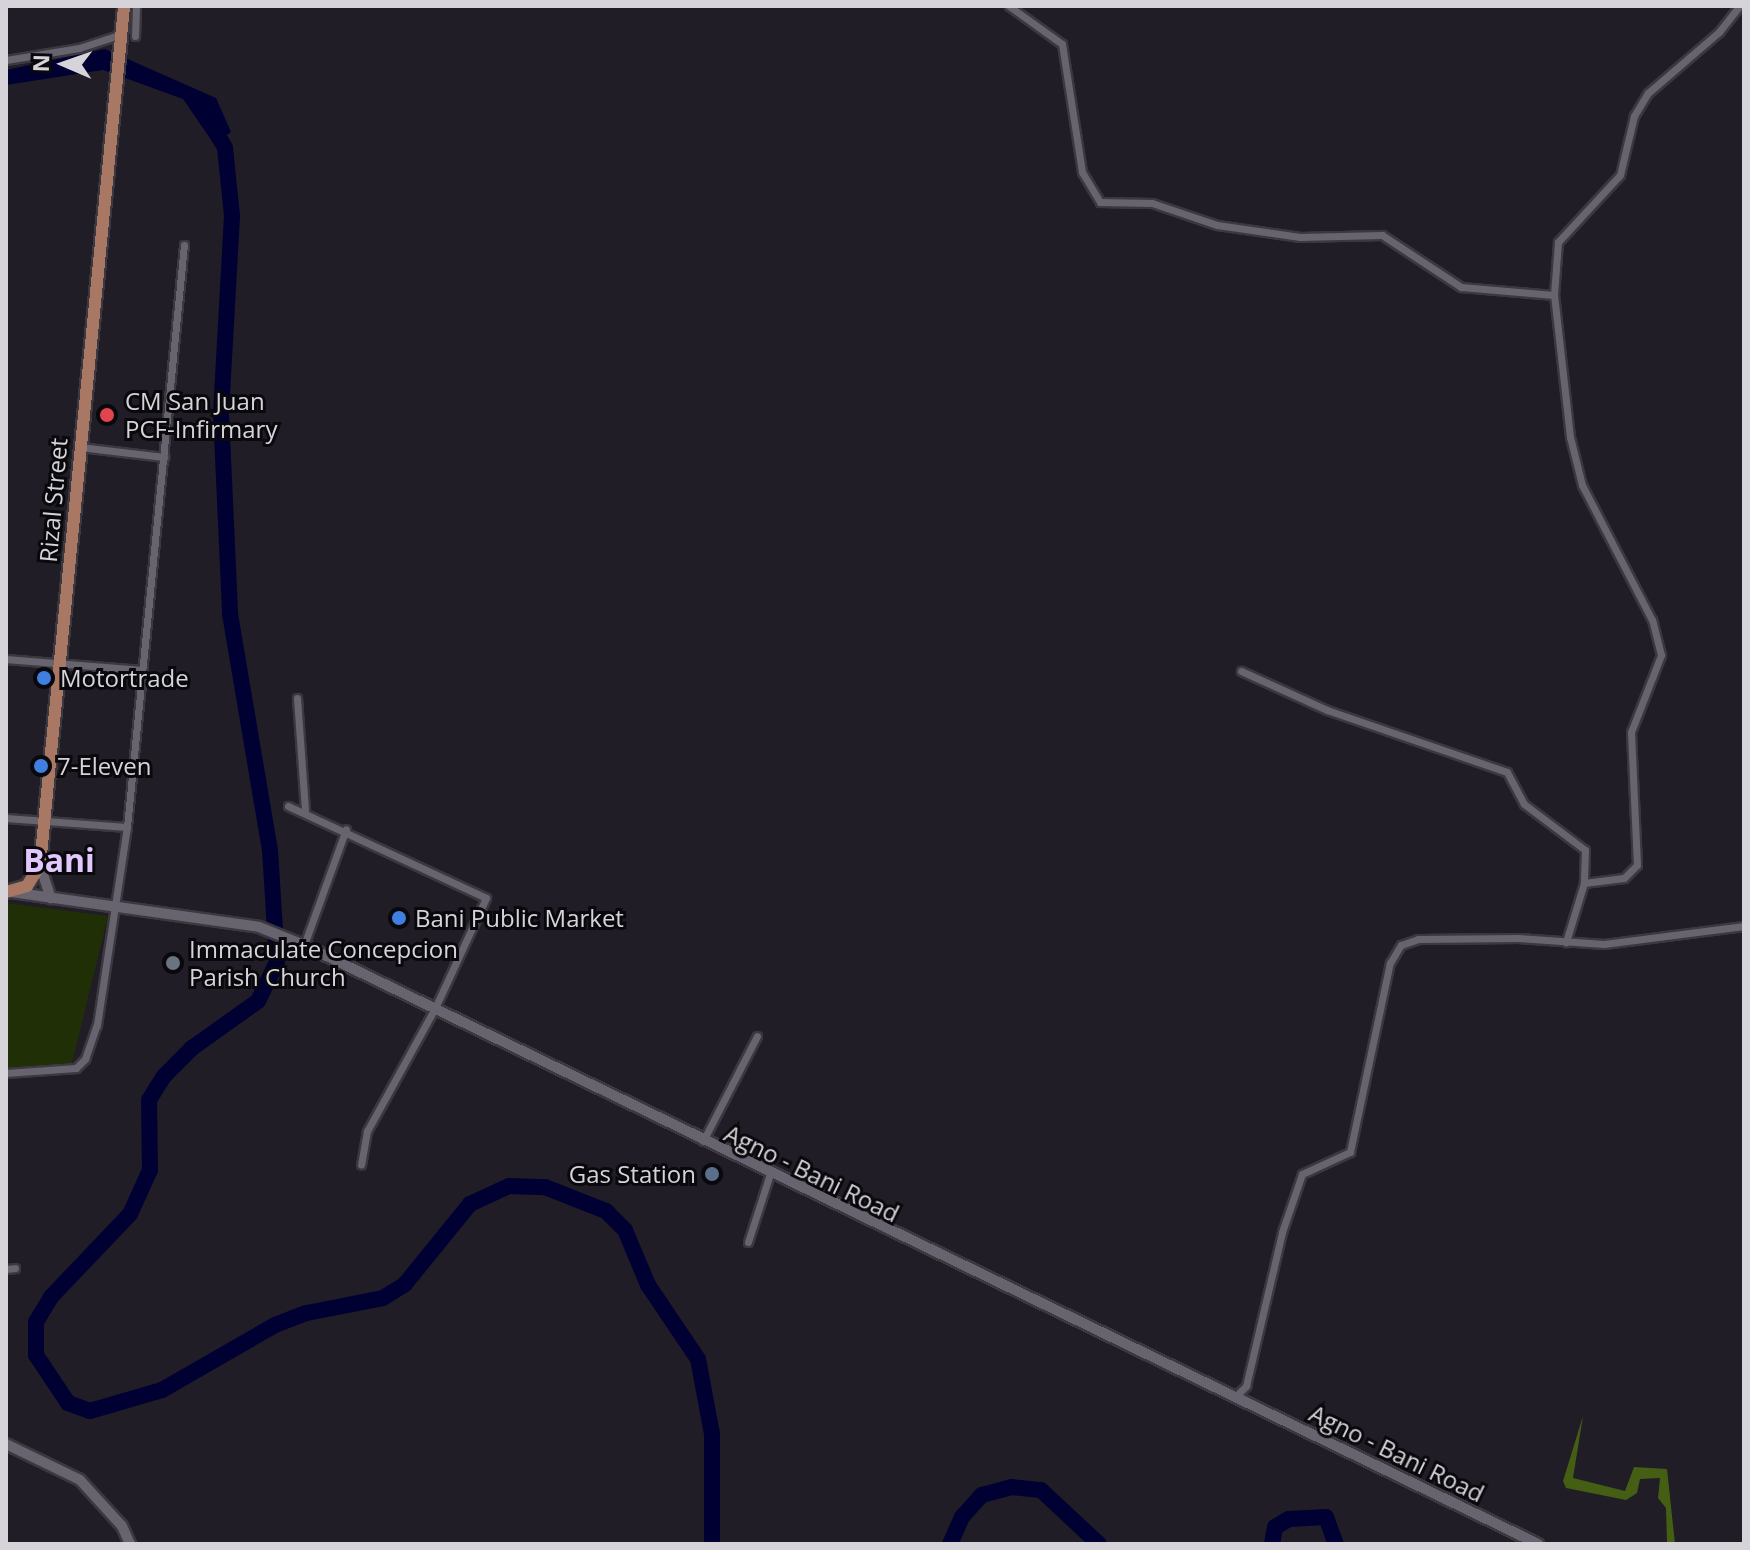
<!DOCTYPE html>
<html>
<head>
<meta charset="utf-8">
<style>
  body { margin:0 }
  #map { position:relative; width:1750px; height:1550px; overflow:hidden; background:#201d26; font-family:"Open Sans",sans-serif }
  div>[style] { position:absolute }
  .green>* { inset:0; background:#202f05 }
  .forest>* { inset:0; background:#445f13 }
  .water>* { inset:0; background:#003 }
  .river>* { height:16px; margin:-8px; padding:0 8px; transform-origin:8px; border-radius:8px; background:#003 }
  .roads { filter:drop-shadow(2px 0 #3b383f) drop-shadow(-2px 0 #3b383f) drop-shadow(0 2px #3b383f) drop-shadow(0 -2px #3b383f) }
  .street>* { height:7px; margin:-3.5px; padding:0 3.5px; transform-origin:3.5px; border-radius:3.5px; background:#68646f }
  .secondary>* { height:10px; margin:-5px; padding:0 5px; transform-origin:5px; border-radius:5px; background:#68646f }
  .primary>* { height:12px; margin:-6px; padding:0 6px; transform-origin:6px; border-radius:6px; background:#a87865 }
  .dots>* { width:22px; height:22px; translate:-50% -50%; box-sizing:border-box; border:4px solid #09080c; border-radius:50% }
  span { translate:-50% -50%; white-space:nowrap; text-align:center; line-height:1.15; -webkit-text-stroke:6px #09080c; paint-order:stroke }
  .poi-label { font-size:24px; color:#d6d3d9 }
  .left { translate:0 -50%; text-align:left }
  .right { translate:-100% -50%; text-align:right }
  .street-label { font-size:24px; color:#d6d3d9 }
  .district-label { font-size:32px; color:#e2c7fd; font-weight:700 }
  .frame { position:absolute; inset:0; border:8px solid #d6d3d9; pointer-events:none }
  .north { position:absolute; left:24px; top:24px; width:80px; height:80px; -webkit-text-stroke:6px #09080c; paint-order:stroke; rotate:272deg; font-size:22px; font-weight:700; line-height:32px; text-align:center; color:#d6d3d9 }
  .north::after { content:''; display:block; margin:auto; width:28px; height:36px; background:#d6d3d9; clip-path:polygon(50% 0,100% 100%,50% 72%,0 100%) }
</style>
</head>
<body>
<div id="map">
  <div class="green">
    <div style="clip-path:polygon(6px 903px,108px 916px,72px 1063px,6px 1068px)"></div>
  </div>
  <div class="forest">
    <div style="clip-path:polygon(1583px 1416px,1573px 1478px,1625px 1491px,1634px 1467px,1667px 1469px,1675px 1544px,1667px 1542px,1666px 1508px,1658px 1498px,1660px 1478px,1640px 1479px,1637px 1493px,1626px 1500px,1566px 1488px,1563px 1481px)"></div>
  </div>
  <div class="water">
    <div style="clip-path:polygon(105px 49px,216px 98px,231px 132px,214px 144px,183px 99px,103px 70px,6px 85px,6px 70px)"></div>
  </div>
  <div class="river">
    <div style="left:209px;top:120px;width:32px;rotate:60deg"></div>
    <div style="left:225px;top:148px;width:68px;rotate:84.1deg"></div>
    <div style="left:232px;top:216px;width:197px;rotate:93.2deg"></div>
    <div style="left:221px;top:413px;width:201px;rotate:87.4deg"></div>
    <div style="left:230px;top:614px;width:239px;rotate:80.4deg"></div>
    <div style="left:270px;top:850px;width:112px;rotate:86.4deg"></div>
    <div style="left:277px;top:962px;width:43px;rotate:116deg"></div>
    <div style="left:258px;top:1001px;width:81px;rotate:144.5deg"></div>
    <div style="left:192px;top:1048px;width:40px;rotate:135deg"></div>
    <div style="left:164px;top:1076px;width:28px;rotate:122deg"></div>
    <div style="left:149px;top:1100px;width:70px;rotate:89.2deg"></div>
    <div style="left:150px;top:1170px;width:48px;rotate:114.4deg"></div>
    <div style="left:130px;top:1214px;width:115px;rotate:133.6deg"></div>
    <div style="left:51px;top:1297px;width:29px;rotate:121deg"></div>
    <div style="left:36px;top:1322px;width:33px;rotate:90deg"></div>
    <div style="left:36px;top:1355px;width:58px;rotate:56.3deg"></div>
    <div style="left:68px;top:1403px;width:23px;rotate:20deg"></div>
    <div style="left:90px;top:1411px;width:75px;rotate:-16.3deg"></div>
    <div style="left:162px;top:1390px;width:130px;rotate:-29.9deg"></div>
    <div style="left:275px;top:1325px;width:34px;rotate:-21deg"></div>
    <div style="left:307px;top:1313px;width:77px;rotate:-11.2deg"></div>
    <div style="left:383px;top:1298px;width:26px;rotate:-32deg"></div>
    <div style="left:405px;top:1284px;width:103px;rotate:-50.9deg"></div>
    <div style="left:470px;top:1204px;width:43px;rotate:-24.8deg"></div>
    <div style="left:509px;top:1186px;width:36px;rotate:2deg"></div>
    <div style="left:545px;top:1187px;width:66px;rotate:21.5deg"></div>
    <div style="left:606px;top:1211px;width:27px;rotate:45deg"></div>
    <div style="left:625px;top:1230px;width:60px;rotate:67.3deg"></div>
    <div style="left:648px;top:1285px;width:89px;rotate:56deg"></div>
    <div style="left:698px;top:1359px;width:76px;rotate:79.4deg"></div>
    <div style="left:712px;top:1434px;width:110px;rotate:90deg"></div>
    <div style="left:950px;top:1544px;width:30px;rotate:-66deg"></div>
    <div style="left:962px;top:1517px;width:30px;rotate:-48deg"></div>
    <div style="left:982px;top:1495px;width:30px;rotate:-15deg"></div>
    <div style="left:1011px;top:1487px;width:30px;rotate:6deg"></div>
    <div style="left:1041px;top:1490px;width:79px;rotate:43deg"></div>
    <div style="left:1272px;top:1544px;width:17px;rotate:-80deg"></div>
    <div style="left:1275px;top:1527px;width:16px;rotate:-30deg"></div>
    <div style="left:1289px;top:1519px;width:37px;rotate:-3deg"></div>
    <div style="left:1326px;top:1517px;width:29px;rotate:70deg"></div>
  </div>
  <div class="roads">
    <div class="street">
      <div style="left:1009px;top:6px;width:65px;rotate:35.6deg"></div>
      <div style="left:1062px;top:44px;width:130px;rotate:81.1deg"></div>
      <div style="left:1082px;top:172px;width:35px;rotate:59deg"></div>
      <div style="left:1100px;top:202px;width:52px;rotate:1.1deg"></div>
      <div style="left:1152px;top:203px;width:69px;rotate:18.7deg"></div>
      <div style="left:1217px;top:225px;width:84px;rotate:8.2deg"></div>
      <div style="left:1300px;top:237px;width:82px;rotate:-1.4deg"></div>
      <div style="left:1382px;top:235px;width:95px;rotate:33.4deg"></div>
      <div style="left:1461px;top:287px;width:93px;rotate:4.9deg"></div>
      <div style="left:135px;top:36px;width:30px;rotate:-88deg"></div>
      <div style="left:6px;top:60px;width:74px;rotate:-9.3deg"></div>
      <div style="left:79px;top:48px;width:45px;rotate:-18deg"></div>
      <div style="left:79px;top:447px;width:86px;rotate:6.7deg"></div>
      <div style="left:6px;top:659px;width:136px;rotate:4.6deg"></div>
      <div style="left:1241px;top:671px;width:94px;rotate:24.4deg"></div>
      <div style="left:1327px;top:710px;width:190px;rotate:19deg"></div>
      <div style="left:1507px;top:772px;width:36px;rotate:62deg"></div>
      <div style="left:1524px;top:804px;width:76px;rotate:37deg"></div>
      <div style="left:1585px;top:850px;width:33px;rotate:92deg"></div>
      <div style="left:1584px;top:883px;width:62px;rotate:107deg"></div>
      <div style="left:297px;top:698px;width:112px;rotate:85.9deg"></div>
      <div style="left:288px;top:806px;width:218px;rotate:24.9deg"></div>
      <div style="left:486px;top:898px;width:121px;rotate:114.9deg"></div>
      <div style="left:435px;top:1008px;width:141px;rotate:118.9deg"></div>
      <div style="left:367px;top:1131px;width:34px;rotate:100deg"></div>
      <div style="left:6px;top:818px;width:121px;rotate:4.3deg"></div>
      <div style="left:1584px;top:883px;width:40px;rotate:-7.1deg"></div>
      <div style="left:1624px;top:878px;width:18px;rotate:-45deg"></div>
      <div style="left:1637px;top:865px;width:133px;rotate:-92.6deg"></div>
      <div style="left:1631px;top:732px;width:83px;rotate:-68.7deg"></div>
      <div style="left:1661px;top:655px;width:36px;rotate:-104deg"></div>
      <div style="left:1652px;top:620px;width:152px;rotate:-117.4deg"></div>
      <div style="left:1582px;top:485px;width:49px;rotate:-104deg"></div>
      <div style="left:1570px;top:437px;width:143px;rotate:-96.4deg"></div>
      <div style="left:1554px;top:295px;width:53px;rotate:-85.7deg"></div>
      <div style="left:1558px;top:242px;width:91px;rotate:-47.2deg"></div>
      <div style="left:1620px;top:175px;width:61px;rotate:-76.7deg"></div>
      <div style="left:1634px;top:116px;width:27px;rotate:-59deg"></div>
      <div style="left:1648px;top:93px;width:94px;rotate:-40.7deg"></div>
      <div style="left:1719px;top:32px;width:33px;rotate:-52deg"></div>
      <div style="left:304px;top:945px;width:123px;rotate:-70.1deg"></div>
      <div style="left:6px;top:1073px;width:70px;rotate:-4.1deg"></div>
      <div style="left:76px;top:1068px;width:13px;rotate:-45deg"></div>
      <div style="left:85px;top:1059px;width:36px;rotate:-71deg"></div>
      <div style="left:97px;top:1025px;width:200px;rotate:-81.4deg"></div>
      <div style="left:127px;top:827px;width:585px;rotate:-84.41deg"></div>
      <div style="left:703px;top:1141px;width:118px;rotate:-62.8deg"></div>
      <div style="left:748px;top:1242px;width:71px;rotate:-72.1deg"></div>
      <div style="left:6px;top:1269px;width:9px;rotate:-6deg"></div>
      <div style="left:1235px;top:1397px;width:16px;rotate:-45deg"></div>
      <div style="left:1246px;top:1386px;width:158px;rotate:-76.8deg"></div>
      <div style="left:1282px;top:1232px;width:61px;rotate:-71deg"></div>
      <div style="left:1302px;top:1174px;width:53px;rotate:-24.6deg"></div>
      <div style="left:1350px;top:1152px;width:193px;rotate:-78.1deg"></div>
      <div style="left:1390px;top:963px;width:21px;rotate:-59deg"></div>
      <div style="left:1401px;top:945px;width:18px;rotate:-19deg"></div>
      <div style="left:1418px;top:939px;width:100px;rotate:-0.6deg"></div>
      <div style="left:1518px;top:938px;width:86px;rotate:4deg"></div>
      <div style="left:1604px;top:944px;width:141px;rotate:-7.3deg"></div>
    </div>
    <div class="secondary">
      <div style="left:40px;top:865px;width:35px;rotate:72deg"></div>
      <div style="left:11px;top:892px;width:250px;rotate:8deg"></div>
      <div style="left:259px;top:927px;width:48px;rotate:21.8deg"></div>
      <div style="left:304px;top:945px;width:1372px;rotate:25.89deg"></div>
      <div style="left:6px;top:1444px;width:82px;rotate:25.9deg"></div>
      <div style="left:80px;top:1480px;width:62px;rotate:47.6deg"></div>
      <div style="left:122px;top:1526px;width:20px;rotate:66deg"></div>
    </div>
    <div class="primary">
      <div style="left:6px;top:892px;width:22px;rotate:-16deg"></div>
      <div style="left:27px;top:886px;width:25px;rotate:-58deg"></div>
      <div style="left:40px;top:865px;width:863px;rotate:-84.41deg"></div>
    </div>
  </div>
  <div class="dots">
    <div style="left:107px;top:415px;background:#e0444e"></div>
    <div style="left:44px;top:678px;background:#3f7fe0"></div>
    <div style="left:41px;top:766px;background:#3f7fe0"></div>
    <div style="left:399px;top:918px;background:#3f7fe0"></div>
    <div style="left:173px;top:963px;background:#6b7280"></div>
    <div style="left:712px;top:1174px;background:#5c6f8a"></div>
  </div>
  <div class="poi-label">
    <span class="left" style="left:125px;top:415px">CM San Juan<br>PCF-Infirmary</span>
    <span class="left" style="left:60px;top:678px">Motortrade</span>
    <span class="left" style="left:57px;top:766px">7-Eleven</span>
    <span class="left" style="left:415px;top:918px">Bani Public Market</span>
    <span class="left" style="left:189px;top:963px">Immaculate Concepcion<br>Parish Church</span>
    <span class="right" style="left:696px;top:1174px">Gas Station</span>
  </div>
  <div class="street-label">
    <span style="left:53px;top:500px;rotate:-85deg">Rizal Street</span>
    <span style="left:812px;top:1173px;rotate:26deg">Agno - Bani Road</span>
    <span style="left:1397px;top:1453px;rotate:26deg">Agno - Bani Road</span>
  </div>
  <div class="district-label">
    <span style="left:59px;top:860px">Bani</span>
  </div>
  <div class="frame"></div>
  <div class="north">N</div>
</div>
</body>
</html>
